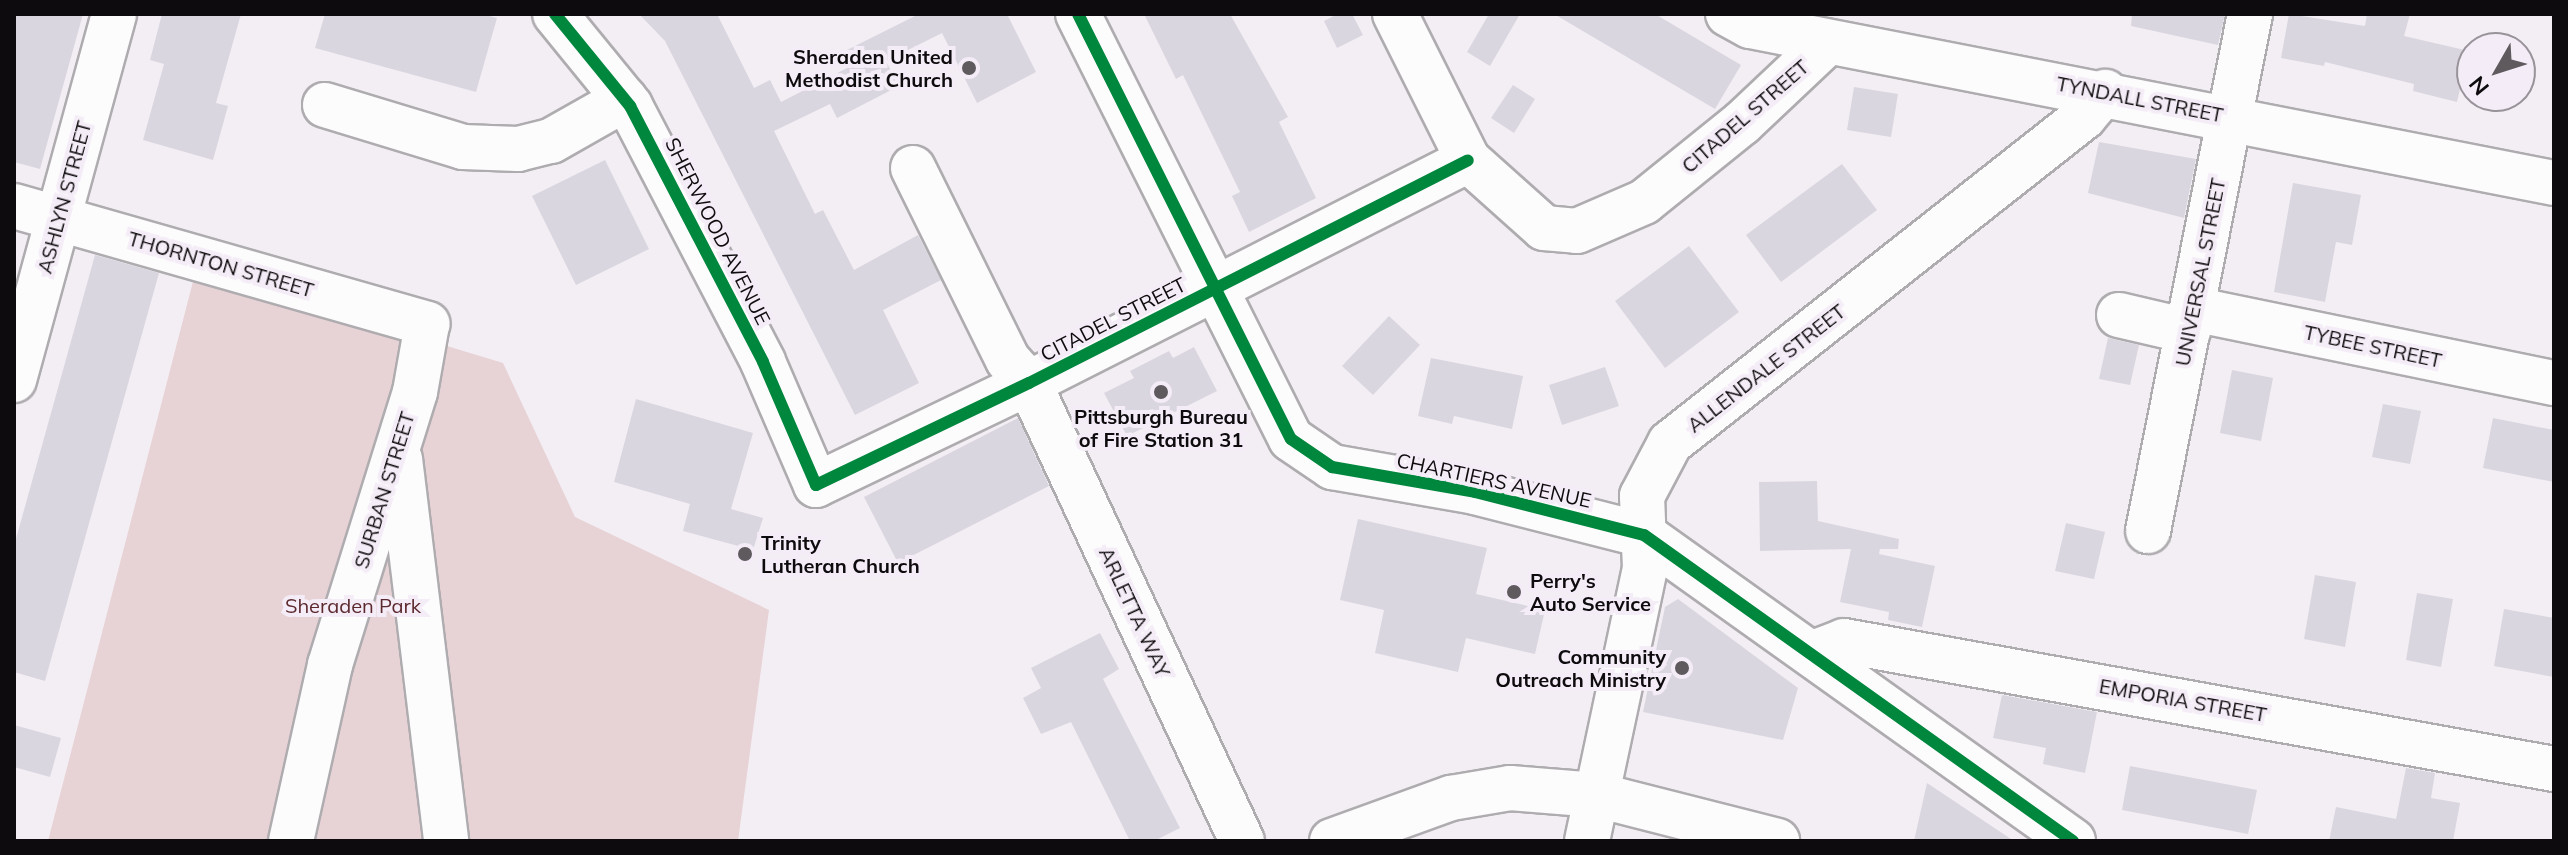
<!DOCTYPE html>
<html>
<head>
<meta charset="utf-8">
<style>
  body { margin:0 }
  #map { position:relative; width:2568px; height:855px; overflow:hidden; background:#f3eef4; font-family:Mulish,sans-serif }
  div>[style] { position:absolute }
  .green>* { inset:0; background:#e7d2d5 }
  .building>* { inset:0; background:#dad6e0 }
  .roads { filter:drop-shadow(2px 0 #afacb0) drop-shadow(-2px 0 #afacb0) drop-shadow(0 2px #afacb0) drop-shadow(0 -2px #afacb0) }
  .minor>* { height:44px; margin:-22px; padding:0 22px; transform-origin:22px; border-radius:22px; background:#fdfcfd }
  .cycleway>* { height:12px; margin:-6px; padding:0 6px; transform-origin:6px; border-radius:6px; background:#00873e }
  .dots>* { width:22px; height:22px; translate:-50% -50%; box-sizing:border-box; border:4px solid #f4ecf6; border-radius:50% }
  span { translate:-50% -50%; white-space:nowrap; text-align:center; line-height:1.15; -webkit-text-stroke:8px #f4ecf6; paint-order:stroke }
  .poi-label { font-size:20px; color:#0e0b0e; font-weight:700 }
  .right { translate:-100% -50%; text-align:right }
  .left { translate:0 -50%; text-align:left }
  .street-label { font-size:20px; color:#0e0b0e }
  .park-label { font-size:20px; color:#5b282d }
  .frame { position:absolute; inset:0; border:16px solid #0e0b0e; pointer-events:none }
  .north { position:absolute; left:2456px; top:32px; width:80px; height:80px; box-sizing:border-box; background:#f4ecf6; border:2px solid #989299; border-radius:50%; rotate:231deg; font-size:22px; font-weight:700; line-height:32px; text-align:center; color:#0e0b0e }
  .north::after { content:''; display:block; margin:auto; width:28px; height:36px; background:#5e5a5e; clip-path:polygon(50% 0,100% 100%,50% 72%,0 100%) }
</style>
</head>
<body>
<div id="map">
  <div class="green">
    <div style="clip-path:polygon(196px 270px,503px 363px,575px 517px,769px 610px,738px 841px,48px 841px)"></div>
  </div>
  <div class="building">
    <div style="clip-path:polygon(14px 14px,83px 14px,40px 169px,14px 162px)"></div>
    <div style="clip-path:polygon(162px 14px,241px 14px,216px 103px,228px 106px,213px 160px,143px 140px,164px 64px,150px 60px)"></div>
    <div style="clip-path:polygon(325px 14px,482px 14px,497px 18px,476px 92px,315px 48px)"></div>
    <div style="clip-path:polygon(639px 14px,717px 14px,754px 88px,770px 80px,781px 102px,851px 66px,843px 52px,919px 14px,1007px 14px,1036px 72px,977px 103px,942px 33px,886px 61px,899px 86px,837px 118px,830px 104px,774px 131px,815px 214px,823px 210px,854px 270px,918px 235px,941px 280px,883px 310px,919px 383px,855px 415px,665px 41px)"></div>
    <div style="clip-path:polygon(1144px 14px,1230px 14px,1288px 117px,1279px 122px,1316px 198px,1249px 232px,1232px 196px,1240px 192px,1183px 75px,1176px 79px)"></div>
    <div style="clip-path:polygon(1338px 14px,1352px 14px,1363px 35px,1337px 48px,1324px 21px)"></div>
    <div style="clip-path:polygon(1489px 14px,1520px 14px,1490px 66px,1467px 52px)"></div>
    <div style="clip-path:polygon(1554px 14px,1655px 14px,1741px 65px,1715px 109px)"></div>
    <div style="clip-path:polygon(2132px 14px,2225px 14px,2218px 45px,2131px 26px)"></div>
    <div style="clip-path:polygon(2289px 14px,2365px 26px,2367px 14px,2410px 14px,2404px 36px,2469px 51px,2457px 102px,2413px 91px,2414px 84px,2325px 62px,2324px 66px,2281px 58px)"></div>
    <div style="clip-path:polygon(1513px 85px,1535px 99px,1514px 133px,1491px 118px)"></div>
    <div style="clip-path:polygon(1854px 87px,1898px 94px,1891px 137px,1847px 130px)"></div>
    <div style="clip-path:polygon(2099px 142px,2196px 159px,2184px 218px,2088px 193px)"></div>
    <div style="clip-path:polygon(605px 160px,649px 249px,576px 285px,532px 196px)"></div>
    <div style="clip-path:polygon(1842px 164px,1877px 210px,1781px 282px,1746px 235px)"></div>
    <div style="clip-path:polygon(2293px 183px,2361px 195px,2352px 245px,2336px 242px,2325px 302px,2274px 292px)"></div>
    <div style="clip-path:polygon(1689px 246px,1739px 312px,1665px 368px,1615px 301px)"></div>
    <div style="clip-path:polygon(95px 255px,159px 273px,45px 681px,14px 672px,14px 546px)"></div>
    <div style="clip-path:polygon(1389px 316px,1420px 345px,1373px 395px,1342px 366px)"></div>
    <div style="clip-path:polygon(2108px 338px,2139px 345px,2130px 385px,2099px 379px)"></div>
    <div style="clip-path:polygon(1194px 347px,1217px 391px,1127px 436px,1104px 393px,1134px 378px,1130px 371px,1169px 351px,1173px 358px)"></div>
    <div style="clip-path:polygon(1431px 358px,1523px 376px,1512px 429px,1454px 416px,1452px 424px,1418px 416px)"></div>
    <div style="clip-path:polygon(1605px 367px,1619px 406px,1562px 425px,1549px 385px)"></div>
    <div style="clip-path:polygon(2232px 370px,2273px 378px,2261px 441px,2220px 433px)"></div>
    <div style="clip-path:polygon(636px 399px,753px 433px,731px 509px,763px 518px,753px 550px,683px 531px,690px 504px,614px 482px)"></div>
    <div style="clip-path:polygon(2383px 404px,2421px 411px,2410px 464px,2372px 457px)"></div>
    <div style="clip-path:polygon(1018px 418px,1049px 486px,898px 563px,864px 497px)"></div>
    <div style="clip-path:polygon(2493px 418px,2554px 430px,2554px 482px,2483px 468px)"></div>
    <div style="clip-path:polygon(1817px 481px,1818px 521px,1899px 539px,1898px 549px,1880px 549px,1879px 554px,1935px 566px,1922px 627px,1888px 620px,1889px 612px,1840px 602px,1851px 549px,1760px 551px,1759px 482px)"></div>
    <div style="clip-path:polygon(1358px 519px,1487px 548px,1476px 594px,1545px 610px,1535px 654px,1466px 638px,1458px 672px,1375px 653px,1384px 610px,1340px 600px)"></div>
    <div style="clip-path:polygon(2066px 523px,2105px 532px,2094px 579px,2055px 571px)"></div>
    <div style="clip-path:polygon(2315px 575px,2356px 582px,2345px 647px,2304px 639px)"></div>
    <div style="clip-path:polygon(2417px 593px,2453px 599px,2441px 667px,2406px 660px)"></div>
    <div style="clip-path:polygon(1678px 599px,1798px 688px,1783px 740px,1643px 712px,1665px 607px)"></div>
    <div style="clip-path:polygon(2504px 609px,2554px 618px,2554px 677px,2494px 666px)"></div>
    <div style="clip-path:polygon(1100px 633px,1119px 669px,1103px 679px,1180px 828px,1154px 841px,1130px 841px,1071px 722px,1041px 734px,1023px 698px,1041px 688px,1031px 668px)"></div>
    <div style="clip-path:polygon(2002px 695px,2097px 712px,2085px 773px,2043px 764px,2046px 748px,1993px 738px)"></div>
    <div style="clip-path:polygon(14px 725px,61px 738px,50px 777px,14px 767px)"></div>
    <div style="clip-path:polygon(2130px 766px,2257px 790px,2248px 834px,2122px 810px)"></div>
    <div style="clip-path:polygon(2406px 768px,2435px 773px,2431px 798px,2460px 803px,2453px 841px,2329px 841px,2336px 807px,2396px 819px)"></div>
    <div style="clip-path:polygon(1927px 783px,2014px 841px,1914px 841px)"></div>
  </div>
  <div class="roads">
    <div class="minor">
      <div style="left:555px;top:14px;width:119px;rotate:50.8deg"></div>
      <div style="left:630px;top:106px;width:288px;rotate:62.5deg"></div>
      <div style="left:763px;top:362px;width:134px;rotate:66.7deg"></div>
      <div style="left:816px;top:485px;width:236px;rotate:-25.6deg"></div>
      <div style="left:1029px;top:383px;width:492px;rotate:-26.9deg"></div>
      <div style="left:1078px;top:14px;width:475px;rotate:63.4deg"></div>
      <div style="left:1291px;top:439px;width:50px;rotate:34.3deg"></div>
      <div style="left:1332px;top:467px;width:145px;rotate:9.9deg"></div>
      <div style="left:1475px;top:492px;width:174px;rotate:14.3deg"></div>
      <div style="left:1644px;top:535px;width:527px;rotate:35.5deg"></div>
      <div style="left:1395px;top:14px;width:163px;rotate:63.4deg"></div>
      <div style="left:1468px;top:160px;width:102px;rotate:41.8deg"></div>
      <div style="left:1544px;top:228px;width:33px;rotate:5deg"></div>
      <div style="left:1577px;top:231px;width:73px;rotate:-23.4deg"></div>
      <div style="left:1644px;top:202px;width:126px;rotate:-38.9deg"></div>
      <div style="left:1742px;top:123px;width:118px;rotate:-43.3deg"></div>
      <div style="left:1728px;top:14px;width:25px;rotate:29deg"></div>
      <div style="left:1750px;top:26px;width:819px;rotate:11.05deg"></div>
      <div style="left:325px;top:105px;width:144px;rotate:16.9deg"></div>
      <div style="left:463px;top:147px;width:55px;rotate:2.1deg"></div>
      <div style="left:518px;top:149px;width:34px;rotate:-14deg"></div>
      <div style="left:551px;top:141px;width:85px;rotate:-29.6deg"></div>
      <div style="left:913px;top:168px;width:214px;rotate:63.7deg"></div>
      <div style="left:1008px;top:360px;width:31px;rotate:48deg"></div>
      <div style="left:1029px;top:383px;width:505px;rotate:65.06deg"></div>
      <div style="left:14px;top:206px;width:430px;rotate:15.9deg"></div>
      <div style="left:427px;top:324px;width:69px;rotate:100deg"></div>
      <div style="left:415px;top:392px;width:286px;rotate:107.3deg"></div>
      <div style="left:330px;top:665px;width:180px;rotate:102.5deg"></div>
      <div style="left:2193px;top:309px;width:369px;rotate:11.6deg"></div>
      <div style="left:2119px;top:315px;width:71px;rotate:13.1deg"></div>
      <div style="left:14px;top:380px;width:379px;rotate:-74.7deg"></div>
      <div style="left:400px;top:459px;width:385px;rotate:83.1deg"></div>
      <div style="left:2148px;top:531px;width:527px;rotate:-78.84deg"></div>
      <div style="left:1813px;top:653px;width:33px;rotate:-21deg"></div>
      <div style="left:1844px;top:641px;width:721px;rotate:10.22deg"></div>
      <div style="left:1332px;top:841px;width:127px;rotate:-19.9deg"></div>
      <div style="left:1451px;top:798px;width:60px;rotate:-9.6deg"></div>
      <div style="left:1510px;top:788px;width:87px;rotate:4.6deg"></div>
      <div style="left:1597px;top:795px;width:186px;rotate:14.3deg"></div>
      <div style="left:1587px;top:841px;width:279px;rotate:-78deg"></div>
      <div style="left:1645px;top:568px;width:72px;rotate:-92.4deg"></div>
      <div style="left:1642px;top:496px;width:60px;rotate:-62.2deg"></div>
      <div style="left:1670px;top:443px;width:527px;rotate:-38.22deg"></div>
      <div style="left:2084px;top:117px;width:33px;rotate:-50deg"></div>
    </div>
  </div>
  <div class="cycleway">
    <div style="left:555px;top:14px;width:119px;rotate:50.8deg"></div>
    <div style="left:630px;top:106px;width:288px;rotate:62.5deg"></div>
    <div style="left:763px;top:362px;width:134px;rotate:66.7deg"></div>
    <div style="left:816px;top:485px;width:236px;rotate:-25.6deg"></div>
    <div style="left:1029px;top:383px;width:492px;rotate:-26.9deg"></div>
    <div style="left:1078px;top:14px;width:475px;rotate:63.4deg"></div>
    <div style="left:1291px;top:439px;width:50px;rotate:34.3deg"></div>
    <div style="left:1332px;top:467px;width:145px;rotate:9.9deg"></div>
    <div style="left:1475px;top:492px;width:174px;rotate:14.3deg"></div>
    <div style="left:1644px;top:535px;width:527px;rotate:35.5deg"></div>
  </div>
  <div class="dots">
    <div style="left:969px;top:68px;background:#5e5a5e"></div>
    <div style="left:1161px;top:392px;background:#5e5a5e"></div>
    <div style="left:745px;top:554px;background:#5e5a5e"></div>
    <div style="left:1514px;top:592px;background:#5e5a5e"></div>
    <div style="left:1682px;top:668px;background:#5e5a5e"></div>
  </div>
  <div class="poi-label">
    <span class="right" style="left:953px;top:68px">Sheraden United<br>Methodist Church</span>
    <span style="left:1161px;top:428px">Pittsburgh Bureau<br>of Fire Station 31</span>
    <span class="left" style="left:761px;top:554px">Trinity<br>Lutheran Church</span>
    <span class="left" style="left:1530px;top:592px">Perry's<br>Auto Service</span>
    <span class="right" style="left:1666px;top:668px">Community<br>Outreach Ministry</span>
  </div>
  <div class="street-label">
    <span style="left:2140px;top:99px;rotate:11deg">TYNDALL STREET</span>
    <span style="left:1745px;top:116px;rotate:-41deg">CITADEL STREET</span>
    <span style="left:64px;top:197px;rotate:-75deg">ASHLYN STREET</span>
    <span style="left:718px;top:231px;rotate:63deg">SHERWOOD AVENUE</span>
    <span style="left:221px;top:264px;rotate:16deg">THORNTON STREET</span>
    <span style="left:2200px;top:272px;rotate:-79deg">UNIVERSAL STREET</span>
    <span style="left:1113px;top:319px;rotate:-27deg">CITADEL STREET</span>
    <span style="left:2373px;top:346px;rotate:12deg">TYBEE STREET</span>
    <span style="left:1766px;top:368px;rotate:-38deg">ALLENDALE STREET</span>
    <span style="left:1494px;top:480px;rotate:12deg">CHARTIERS AVENUE</span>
    <span style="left:384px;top:490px;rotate:-73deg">SURBAN STREET</span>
    <span style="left:1135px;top:612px;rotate:65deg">ARLETTA WAY</span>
    <span style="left:2183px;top:700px;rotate:10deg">EMPORIA STREET</span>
  </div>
  <div class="park-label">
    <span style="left:353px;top:605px">Sheraden Park</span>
  </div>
  <div class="frame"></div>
  <div class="north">N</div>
</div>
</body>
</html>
